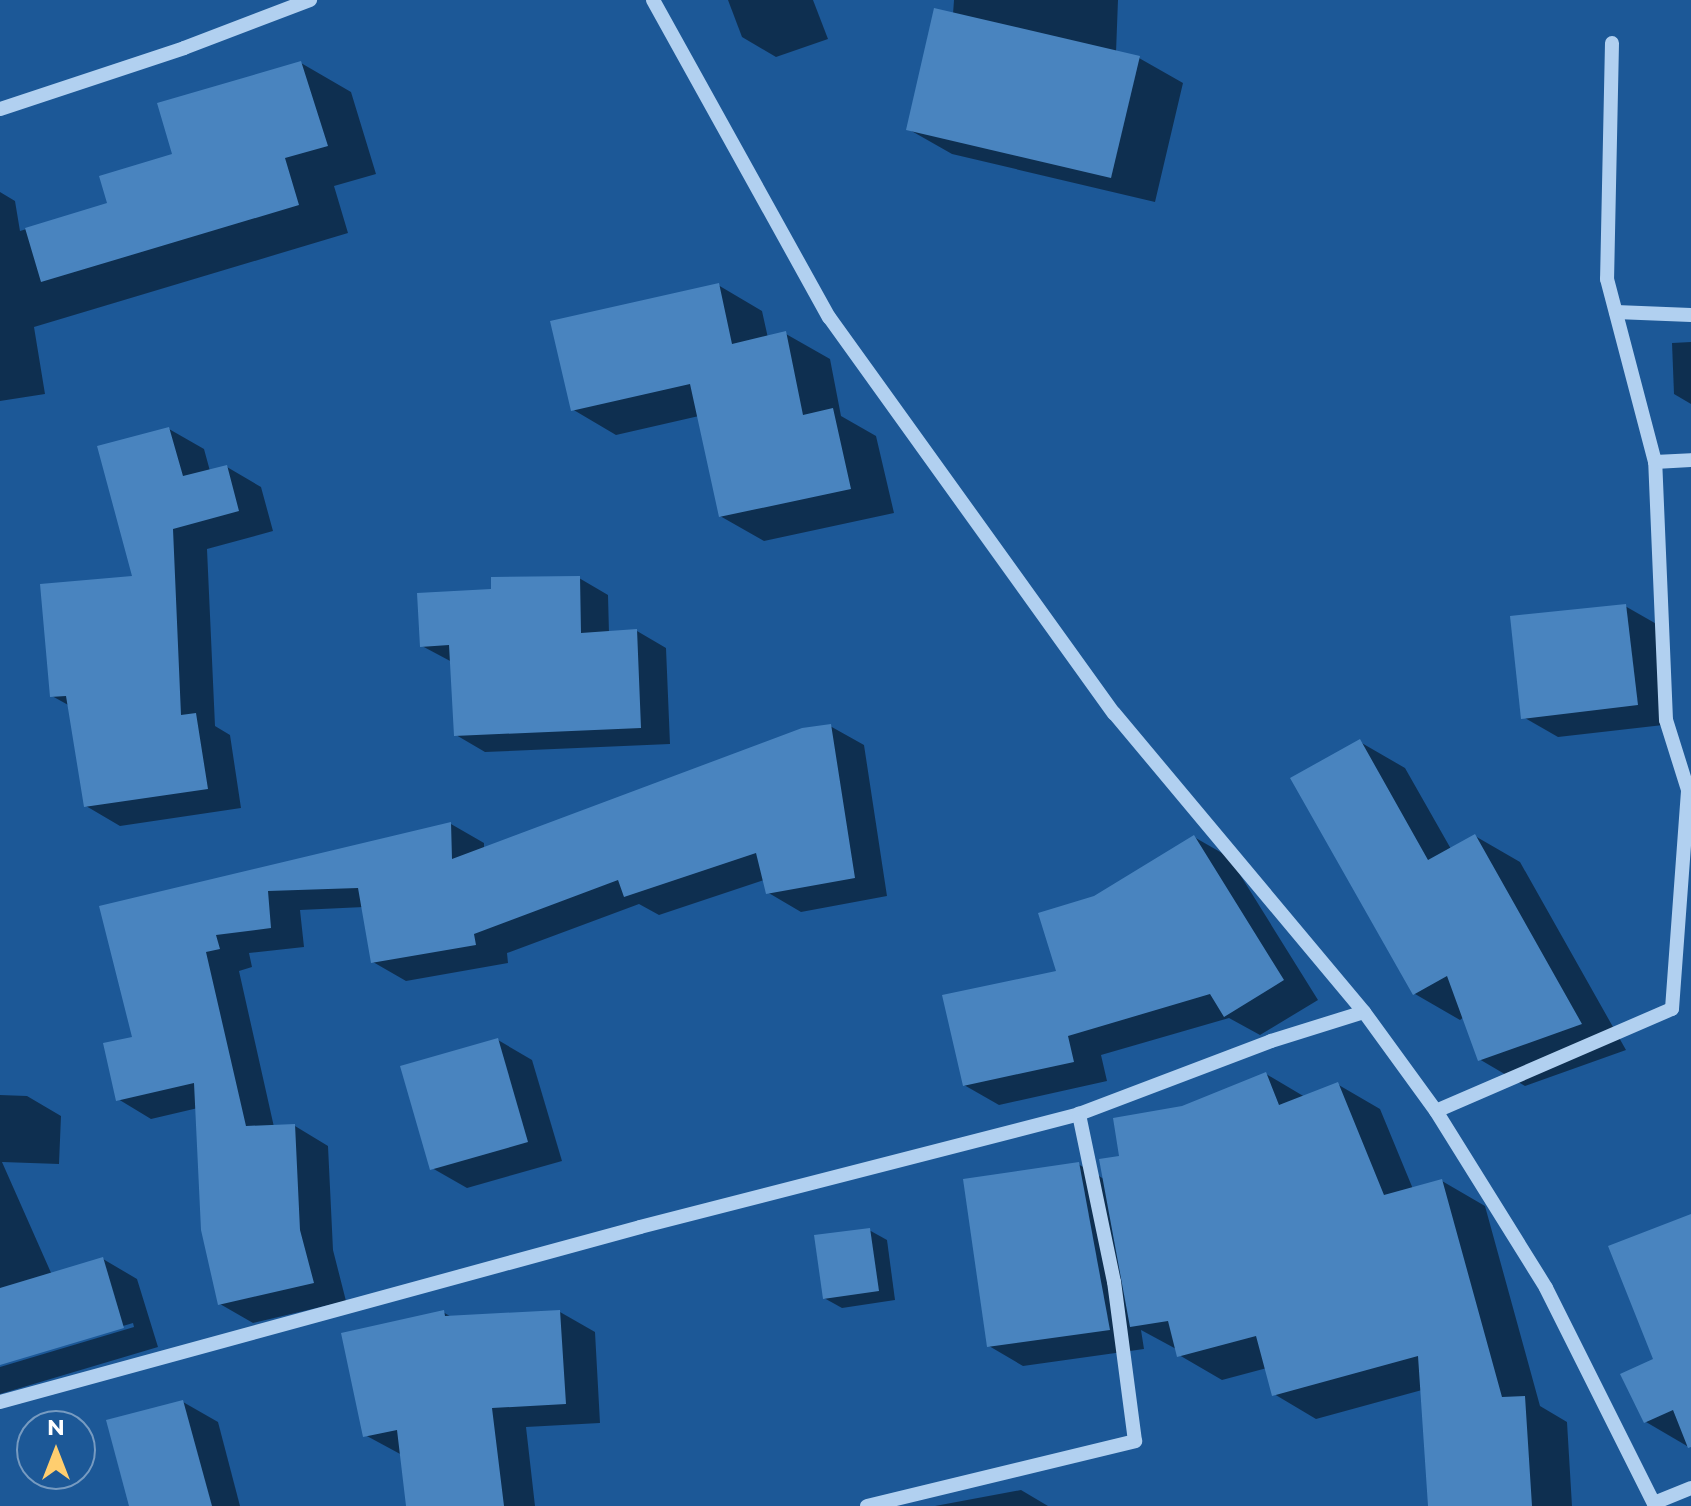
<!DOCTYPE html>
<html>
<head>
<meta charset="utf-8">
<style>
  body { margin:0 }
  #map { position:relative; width:1691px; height:1506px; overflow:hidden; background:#1c5897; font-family:Montserrat,sans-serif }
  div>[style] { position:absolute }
  .shadow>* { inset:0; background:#0007 }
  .building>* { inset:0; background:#4984bf }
  .minor>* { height:14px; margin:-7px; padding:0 7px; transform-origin:7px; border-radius:7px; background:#b1d0f0 }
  span { translate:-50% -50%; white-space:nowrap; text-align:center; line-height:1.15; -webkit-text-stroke:6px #1c5897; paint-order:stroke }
  .north { position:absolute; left:16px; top:1410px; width:80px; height:80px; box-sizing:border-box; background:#1c5897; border:2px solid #779bc1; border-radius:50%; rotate:0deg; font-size:22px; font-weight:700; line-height:32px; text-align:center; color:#fff }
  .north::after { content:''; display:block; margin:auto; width:28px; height:36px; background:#ffce6f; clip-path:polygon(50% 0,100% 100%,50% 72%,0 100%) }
</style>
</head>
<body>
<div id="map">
  <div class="shadow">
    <div style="clip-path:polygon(728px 0,813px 0,828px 39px,776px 57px,742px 37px)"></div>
    <div style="clip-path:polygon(954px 0,1118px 0,1116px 53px,1139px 58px,1183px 83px,1155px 202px,952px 154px,908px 129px,953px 14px)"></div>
    <div style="clip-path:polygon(301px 63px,351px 92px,376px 174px,334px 186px,348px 233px,34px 327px,45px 394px,0 401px,0 192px,15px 201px,20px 231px,109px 204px)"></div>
    <div style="clip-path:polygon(718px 285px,762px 311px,768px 338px,786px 334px,830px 359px,841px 416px,876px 436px,894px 513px,764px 541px,720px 516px,699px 416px,616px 435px,572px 409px)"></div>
    <div style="clip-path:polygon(1691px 342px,1691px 404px,1674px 394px,1672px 343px)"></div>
    <div style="clip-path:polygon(169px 429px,204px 449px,210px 471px,227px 467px,261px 487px,273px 531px,207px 549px,215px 726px,230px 735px,241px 808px,120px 826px,86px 806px,70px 706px,52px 696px,134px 578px)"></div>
    <div style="clip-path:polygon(579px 578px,608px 595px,609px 633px,637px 631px,666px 648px,670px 744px,485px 752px,456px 735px,452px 662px,422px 646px,493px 591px)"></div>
    <div style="clip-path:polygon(1625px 606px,1660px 626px,1672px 724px,1558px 737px,1523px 717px)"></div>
    <div style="clip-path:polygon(830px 726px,864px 745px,887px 896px,801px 912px,767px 892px,764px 880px,659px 915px,639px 904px,507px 953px,508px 963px,406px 981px,373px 962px,364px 907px,300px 910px,304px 947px,249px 953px,252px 967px,239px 971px,274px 1127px,295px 1126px,328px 1146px,333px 1250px,346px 1301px,253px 1323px,220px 1304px,198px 1108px,151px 1119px,118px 1099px,134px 1038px,101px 907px,451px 824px,484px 843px,484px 849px)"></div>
    <div style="clip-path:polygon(1360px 742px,1405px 768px,1451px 849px,1475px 836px,1520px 862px,1626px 1050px,1525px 1086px,1479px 1059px,1464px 1017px,1460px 1020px,1415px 994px)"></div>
    <div style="clip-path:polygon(1194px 837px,1229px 857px,1318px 1000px,1260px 1035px,1229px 1018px,1101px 1055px,1107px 1081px,999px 1105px,964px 1085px,1058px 972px,1094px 898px)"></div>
    <div style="clip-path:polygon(498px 1040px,532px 1060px,562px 1161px,467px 1188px,432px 1168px)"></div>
    <div style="clip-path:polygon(1266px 1074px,1305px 1097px,1337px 1084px,1380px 1109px,1413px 1189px,1442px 1181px,1485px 1206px,1540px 1406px,1567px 1422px,1572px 1506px,1430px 1506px,1422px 1390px,1316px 1419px,1274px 1394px,1267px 1368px,1222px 1380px,1179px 1355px,1178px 1350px,1141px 1330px,1144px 1349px,1023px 1366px,989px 1346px,1078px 1164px,1104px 1179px,1122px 1158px,1182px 1108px)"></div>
    <div style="clip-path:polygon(0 1095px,27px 1096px,61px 1116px,59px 1164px,2px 1162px,52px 1275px,103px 1259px,137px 1279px,158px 1347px,0 1394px,0 1367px,134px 1327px,133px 1323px,0 1363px)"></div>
    <div style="clip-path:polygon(1691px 1216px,1691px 1444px,1687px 1446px,1646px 1422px,1655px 1360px)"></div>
    <div style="clip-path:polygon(869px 1230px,887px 1240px,895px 1300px,842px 1308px,824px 1298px)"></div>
    <div style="clip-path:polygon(443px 1312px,453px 1318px,560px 1312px,595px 1332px,600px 1423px,526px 1427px,535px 1506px,408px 1506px,402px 1455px,365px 1435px)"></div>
    <div style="clip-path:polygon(183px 1402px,218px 1422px,240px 1506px,131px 1506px)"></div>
    <div style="clip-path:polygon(1021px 1490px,1048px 1506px,935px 1506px)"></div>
  </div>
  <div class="building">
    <div style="clip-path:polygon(934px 8px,1140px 56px,1111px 178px,906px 130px)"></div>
    <div style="clip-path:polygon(301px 61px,328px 146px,285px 158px,299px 205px,41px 282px,25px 228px,107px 203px,99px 176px,172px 154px,157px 103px)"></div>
    <div style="clip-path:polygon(719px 283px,732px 344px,786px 331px,803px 415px,833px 408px,851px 489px,719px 517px,690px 384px,571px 411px,550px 321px)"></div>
    <div style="clip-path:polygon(169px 427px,183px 476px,227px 465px,239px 511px,173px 529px,181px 715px,196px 713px,208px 789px,84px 807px,66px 696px,50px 697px,40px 584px,132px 576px,97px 446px)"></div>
    <div style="clip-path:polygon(580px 576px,581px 633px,637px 629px,641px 728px,454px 736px,449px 645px,420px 647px,417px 593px,491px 589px,491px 577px)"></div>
    <div style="clip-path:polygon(1626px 604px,1638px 705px,1521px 719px,1510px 616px)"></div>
    <div style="clip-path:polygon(831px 724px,855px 878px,766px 894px,756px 853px,624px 897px,618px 880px,474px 934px,476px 945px,371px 963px,358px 888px,268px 891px,271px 928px,216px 935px,220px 949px,206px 952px,246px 1126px,295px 1124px,300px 1230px,314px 1283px,218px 1305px,201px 1230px,194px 1083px,116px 1101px,103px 1043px,132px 1037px,99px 906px,451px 822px,452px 859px,802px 728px)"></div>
    <div style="clip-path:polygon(1360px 739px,1428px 860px,1475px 834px,1582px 1024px,1478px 1061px,1447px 976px,1413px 995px,1290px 778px)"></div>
    <div style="clip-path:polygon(1194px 835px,1284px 980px,1224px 1017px,1210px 994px,1068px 1036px,1074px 1062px,963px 1086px,942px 995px,1056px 971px,1038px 913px,1094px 896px)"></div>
    <div style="clip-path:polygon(498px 1038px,528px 1142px,430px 1170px,400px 1066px)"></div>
    <div style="clip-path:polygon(1266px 1072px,1279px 1105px,1338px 1082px,1384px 1195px,1442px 1179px,1502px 1397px,1525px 1396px,1532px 1506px,1428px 1506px,1418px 1356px,1272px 1396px,1256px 1336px,1177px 1357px,1168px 1321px,1130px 1327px,1099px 1159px,1119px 1156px,1113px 1118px,1182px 1106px)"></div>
    <div style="clip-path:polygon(1079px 1162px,1110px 1330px,987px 1347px,963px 1179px)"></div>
    <div style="clip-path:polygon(1691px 1214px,1691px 1447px,1688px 1448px,1673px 1410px,1644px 1423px,1620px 1374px,1653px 1359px,1608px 1246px)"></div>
    <div style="clip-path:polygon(870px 1228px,879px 1291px,823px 1299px,814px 1235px)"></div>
    <div style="clip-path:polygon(103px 1257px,124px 1328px,0 1365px,0 1288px)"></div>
    <div style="clip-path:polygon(444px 1310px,445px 1316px,560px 1310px,566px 1404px,492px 1408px,504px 1506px,406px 1506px,397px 1430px,363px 1437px,341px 1333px)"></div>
    <div style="clip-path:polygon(183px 1400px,212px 1506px,129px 1506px,106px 1420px)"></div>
  </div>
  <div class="minor">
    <div style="left:653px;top:0;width:363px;rotate:61deg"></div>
    <div style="left:829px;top:317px;width:488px;rotate:54.3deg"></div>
    <div style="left:1114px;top:713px;width:390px;rotate:50.1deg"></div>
    <div style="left:1364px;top:1012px;width:122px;rotate:54deg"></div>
    <div style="left:1436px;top:1111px;width:208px;rotate:58.1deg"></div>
    <div style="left:1546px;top:1288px;width:244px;rotate:63.4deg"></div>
    <div style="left:1612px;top:43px;width:236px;rotate:91.2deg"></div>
    <div style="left:1607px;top:279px;width:189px;rotate:75.3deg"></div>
    <div style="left:0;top:109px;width:194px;rotate:-18.3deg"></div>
    <div style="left:184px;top:48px;width:135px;rotate:-20.9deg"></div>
    <div style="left:1616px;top:312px;width:75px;rotate:2.3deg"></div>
    <div style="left:1436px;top:1111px;width:257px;rotate:-23.4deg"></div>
    <div style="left:1672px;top:1009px;width:220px;rotate:-85.8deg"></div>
    <div style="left:1688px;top:790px;width:73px;rotate:-107.4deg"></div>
    <div style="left:1666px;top:720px;width:258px;rotate:-92.4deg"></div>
    <div style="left:1655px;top:462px;width:36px;rotate:-3deg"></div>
    <div style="left:0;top:1402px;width:663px;rotate:-15.29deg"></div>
    <div style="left:640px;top:1227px;width:453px;rotate:-14.4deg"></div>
    <div style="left:1079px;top:1114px;width:205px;rotate:-20.8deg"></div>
    <div style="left:1271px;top:1041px;width:97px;rotate:-17.3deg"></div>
    <div style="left:1654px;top:1503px;width:40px;rotate:-22deg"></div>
    <div style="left:867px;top:1506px;width:276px;rotate:-13.6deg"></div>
    <div style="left:1135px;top:1441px;width:160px;rotate:-97.5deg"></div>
    <div style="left:1114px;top:1282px;width:172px;rotate:-101.8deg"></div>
  </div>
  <div class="north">N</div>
</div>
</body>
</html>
